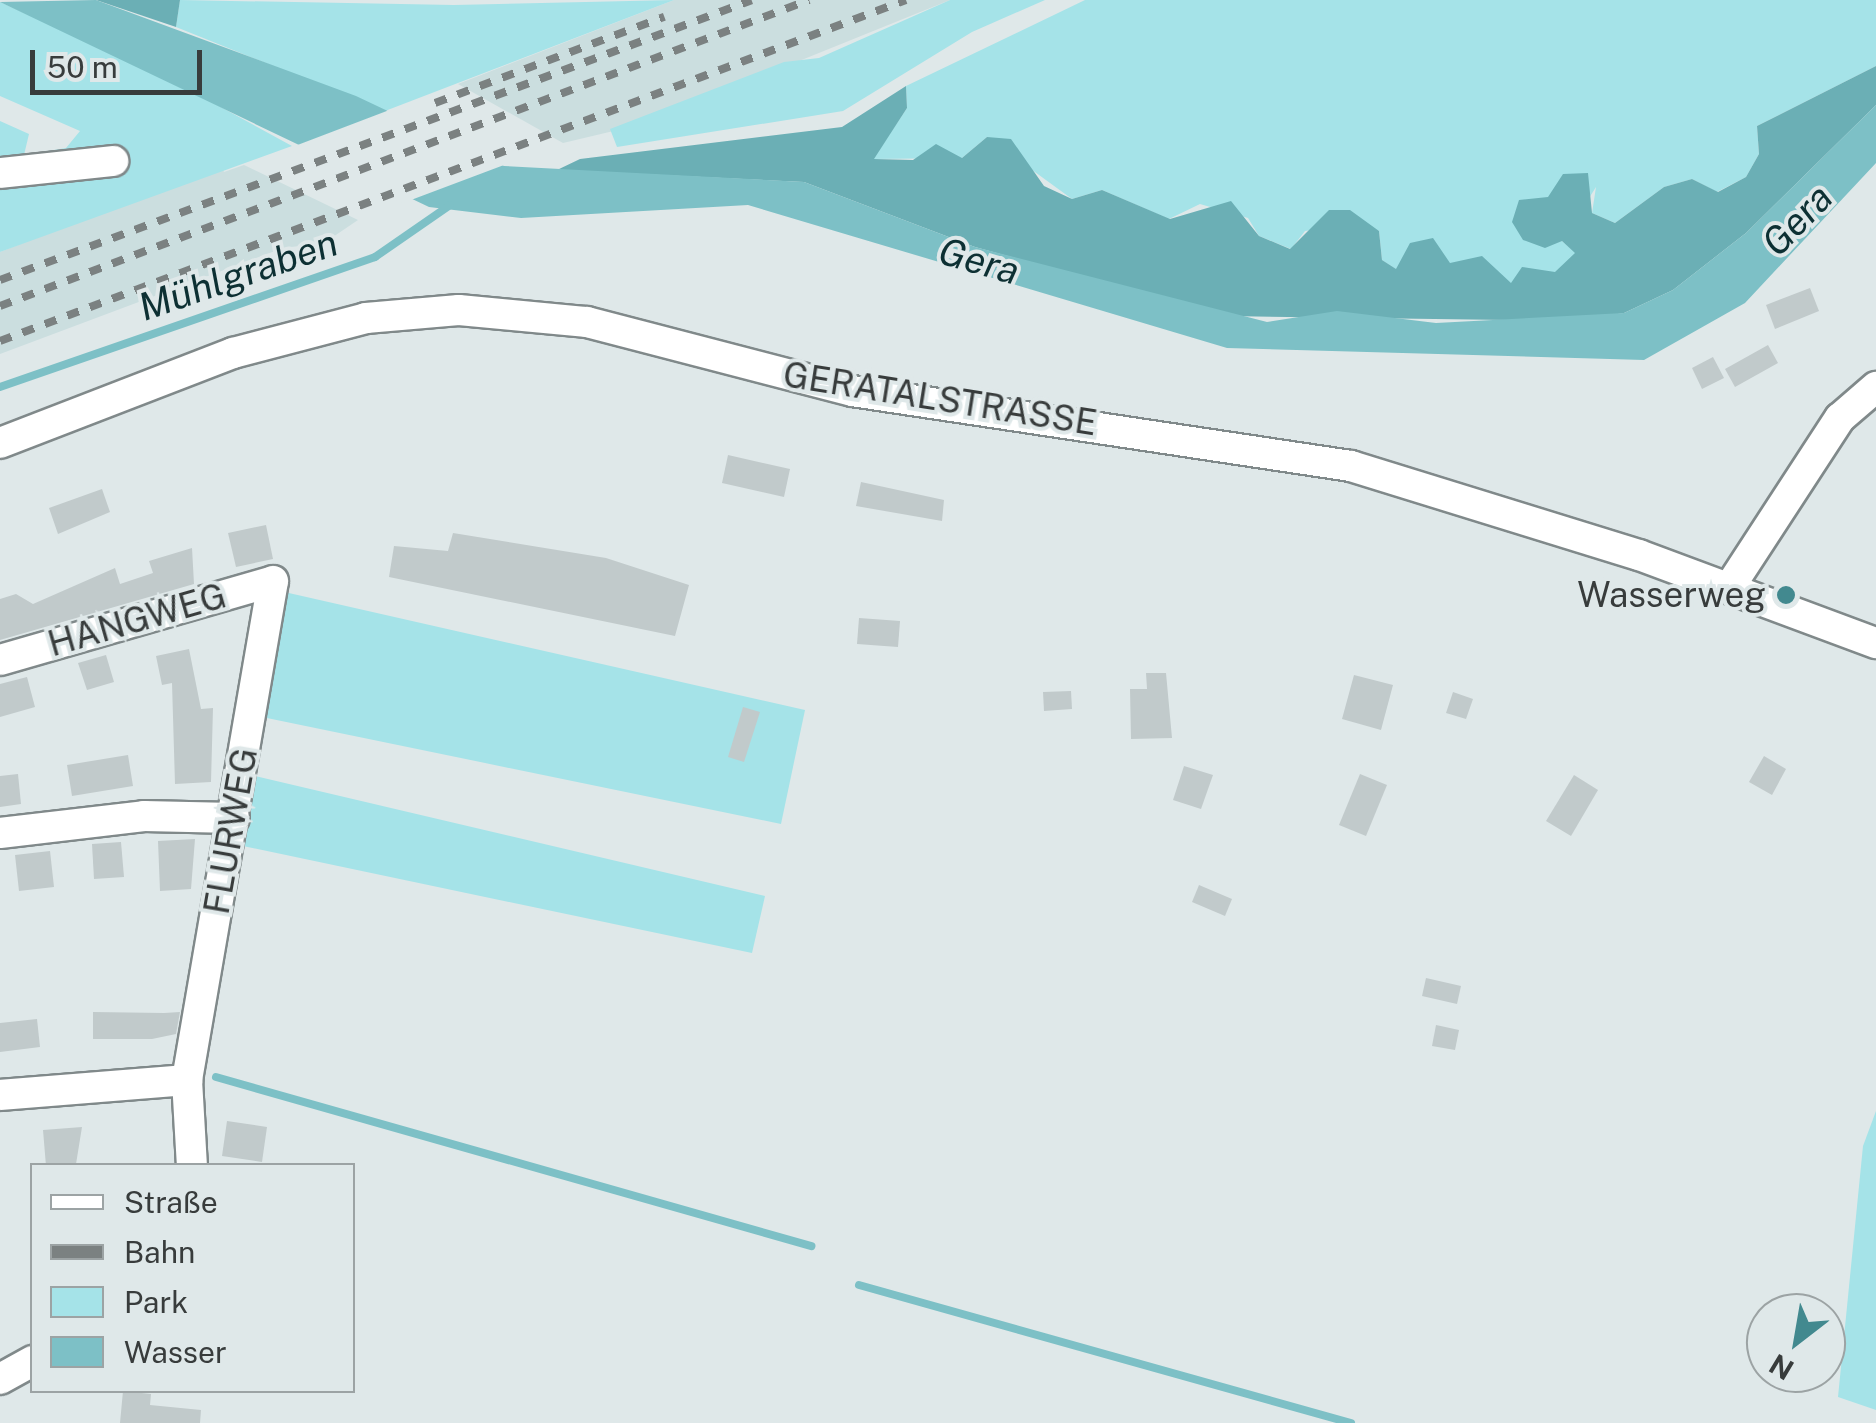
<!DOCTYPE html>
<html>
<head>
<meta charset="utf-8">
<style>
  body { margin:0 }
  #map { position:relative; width:1876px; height:1423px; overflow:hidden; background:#dfe8e9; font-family:"Public Sans",sans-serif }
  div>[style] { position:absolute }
  .built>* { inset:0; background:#cbdedf }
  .green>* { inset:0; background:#a5e3e8 }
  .forest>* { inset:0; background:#6bafb5 }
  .water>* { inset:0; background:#7dc0c6 }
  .pier>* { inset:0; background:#dfe8e9 }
  .stream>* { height:8px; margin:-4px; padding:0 4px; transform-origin:4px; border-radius:4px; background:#7dc0c6 }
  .building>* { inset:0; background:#c1cacb }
  .roads { filter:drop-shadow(2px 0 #80898a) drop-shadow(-2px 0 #80898a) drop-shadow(0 2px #80898a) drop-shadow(0 -2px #80898a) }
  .minor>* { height:30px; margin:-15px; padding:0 15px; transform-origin:15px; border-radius:15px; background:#fff }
  .rail>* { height:8px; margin-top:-4px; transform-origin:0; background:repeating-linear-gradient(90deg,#7b8181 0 12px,transparent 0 24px) }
  .dots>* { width:28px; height:28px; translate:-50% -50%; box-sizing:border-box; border:5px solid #dfe8e9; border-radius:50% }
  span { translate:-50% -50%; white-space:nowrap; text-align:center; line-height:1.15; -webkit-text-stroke:8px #dfe8e9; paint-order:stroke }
  .street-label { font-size:35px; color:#383c3c }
  .poi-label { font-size:35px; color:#383c3c }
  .right { translate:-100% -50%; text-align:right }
  .water-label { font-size:38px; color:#0d3033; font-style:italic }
  .legend { position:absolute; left:30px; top:1163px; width:325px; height:230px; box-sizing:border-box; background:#dfe8e9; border:2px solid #9ca3a4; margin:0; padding:12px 18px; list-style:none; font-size:30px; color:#383c3c }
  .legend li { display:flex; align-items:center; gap:20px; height:50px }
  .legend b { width:50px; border:2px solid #9ca3a4 }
  .north { position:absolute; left:1746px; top:1293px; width:100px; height:100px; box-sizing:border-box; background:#dfe8e9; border:2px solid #9ca3a4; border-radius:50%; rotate:211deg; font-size:28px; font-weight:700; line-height:40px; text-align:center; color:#383c3c }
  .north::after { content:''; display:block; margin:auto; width:35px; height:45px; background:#42898f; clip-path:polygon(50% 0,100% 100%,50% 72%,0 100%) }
  .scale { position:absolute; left:30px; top:50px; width:172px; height:45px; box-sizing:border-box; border:5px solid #383c3c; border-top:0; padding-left:12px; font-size:30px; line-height:35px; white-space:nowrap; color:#383c3c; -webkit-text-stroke:8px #dfe8e9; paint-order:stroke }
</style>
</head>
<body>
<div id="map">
  <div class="built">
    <div style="clip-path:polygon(674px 0,950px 0,643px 124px,563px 143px,458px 84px)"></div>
    <div style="clip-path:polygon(221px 165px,224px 172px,244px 165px,358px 220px,324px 243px,283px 248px,0 354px,0 252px)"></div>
  </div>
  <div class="green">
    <div style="clip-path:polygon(180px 0,454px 5px,674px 0,385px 111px,176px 27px)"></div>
    <div style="clip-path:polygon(950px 0,1045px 0,972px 32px,843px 111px,617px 147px,610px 129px,784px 62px,819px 58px)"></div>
    <div style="clip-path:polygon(1085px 0,1876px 0,1876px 66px,1757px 126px,1759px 154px,1746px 177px,1717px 192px,1692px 179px,1664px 187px,1615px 223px,1592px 213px,1596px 187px,1562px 241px,1576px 253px,1555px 273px,1511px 284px,1451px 263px,1397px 270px,1382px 260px,1379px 231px,1362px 223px,1305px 231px,1291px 249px,1259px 236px,1248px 218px,1200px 204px,1169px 219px,1102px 190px,1072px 199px,987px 137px,962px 158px,873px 159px,907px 108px,906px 86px)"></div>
    <div style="clip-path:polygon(0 2px,164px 76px,292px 146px,0 252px,0 121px,29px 134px,24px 155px,66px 148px,80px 131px,0 96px)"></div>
    <div style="clip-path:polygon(280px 591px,805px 710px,781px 824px,262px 717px)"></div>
    <div style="clip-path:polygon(247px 774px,765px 896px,752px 953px,243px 846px)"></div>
    <div style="clip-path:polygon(1876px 1111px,1876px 1410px,1838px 1397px,1863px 1146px)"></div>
  </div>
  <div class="forest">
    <div style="clip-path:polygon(96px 0,180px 0,176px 27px)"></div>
    <div style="clip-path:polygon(1876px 66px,1876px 105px,1746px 233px,1673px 290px,1624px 313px,1573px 321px,1226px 316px,975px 247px,804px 182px,557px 170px,580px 159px,842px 127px,906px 86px,907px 108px,874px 159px,913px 160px,936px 144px,962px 158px,987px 137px,1011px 139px,1044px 186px,1072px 199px,1102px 190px,1170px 219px,1231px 201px,1259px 236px,1290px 249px,1329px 210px,1350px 210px,1379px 231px,1382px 260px,1396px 269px,1410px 243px,1433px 238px,1450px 263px,1482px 256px,1511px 283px,1522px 267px,1555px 272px,1575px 253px,1562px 241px,1545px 248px,1523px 240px,1512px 222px,1519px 200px,1548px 197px,1563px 174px,1588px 173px,1592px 213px,1615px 223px,1664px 187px,1692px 179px,1718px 192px,1746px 177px,1759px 154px,1757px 126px)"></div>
  </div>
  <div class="water">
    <div style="clip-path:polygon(96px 0,356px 96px,504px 166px,804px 182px,975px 247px,1267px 322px,1337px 311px,1436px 323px,1624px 313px,1673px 290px,1746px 233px,1876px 105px,1876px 163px,1745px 303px,1644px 360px,1227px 348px,748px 205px,521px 218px,429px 207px,0 2px)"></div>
  </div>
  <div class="pier">
    <div style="clip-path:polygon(392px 109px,506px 161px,512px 162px,403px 203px,287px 149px)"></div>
  </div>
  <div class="stream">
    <div style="left:0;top:387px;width:397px;rotate:-19.1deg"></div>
    <div style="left:375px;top:257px;width:91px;rotate:-34.7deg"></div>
    <div style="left:216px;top:1077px;width:619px;rotate:15.86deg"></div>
    <div style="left:859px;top:1285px;width:511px;rotate:15.67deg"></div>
  </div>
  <div class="building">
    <div style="clip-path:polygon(1810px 288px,1819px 311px,1775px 329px,1766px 305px)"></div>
    <div style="clip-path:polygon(1768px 345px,1778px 363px,1735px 387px,1725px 369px)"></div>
    <div style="clip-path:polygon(1713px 357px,1724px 378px,1702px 389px,1692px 368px)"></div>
    <div style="clip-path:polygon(728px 455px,790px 469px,784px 497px,722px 483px)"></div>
    <div style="clip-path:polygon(861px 482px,944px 500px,942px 521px,856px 506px)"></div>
    <div style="clip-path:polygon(102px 489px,110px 512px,58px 534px,49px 508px)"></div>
    <div style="clip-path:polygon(266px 525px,273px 559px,236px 567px,228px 533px)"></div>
    <div style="clip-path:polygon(453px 533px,606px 558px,689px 585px,675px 636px,389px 577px,394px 546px,448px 551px)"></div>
    <div style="clip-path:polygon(192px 548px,194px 584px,0 640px,0 599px,16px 594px,33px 604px,115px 568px,120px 584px,153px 573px,149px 561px)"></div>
    <div style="clip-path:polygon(859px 618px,900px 621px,898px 647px,857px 644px)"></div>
    <div style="clip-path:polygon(189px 649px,201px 709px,213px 708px,211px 782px,175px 784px,172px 683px,162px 685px,156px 656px)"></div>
    <div style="clip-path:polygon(106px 655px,114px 682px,87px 690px,78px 663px)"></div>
    <div style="clip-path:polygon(1146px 673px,1166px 673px,1172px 738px,1131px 739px,1130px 689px,1147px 689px)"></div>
    <div style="clip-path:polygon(1354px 675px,1393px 685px,1381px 730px,1342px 719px)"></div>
    <div style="clip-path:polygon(27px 677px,35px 707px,0 717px,0 684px)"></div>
    <div style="clip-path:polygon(1071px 691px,1072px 709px,1044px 711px,1043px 692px)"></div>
    <div style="clip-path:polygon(1453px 692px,1473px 699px,1466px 719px,1446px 713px)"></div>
    <div style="clip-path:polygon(743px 707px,760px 712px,744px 762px,728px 757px)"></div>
    <div style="clip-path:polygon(128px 755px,133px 786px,72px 796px,67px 765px)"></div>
    <div style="clip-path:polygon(1764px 756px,1786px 769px,1772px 795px,1749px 782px)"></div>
    <div style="clip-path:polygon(1184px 766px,1213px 775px,1201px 809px,1173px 800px)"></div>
    <div style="clip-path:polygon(18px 774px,21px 804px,0 807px,0 776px)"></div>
    <div style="clip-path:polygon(1360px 774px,1387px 785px,1366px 836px,1339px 825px)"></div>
    <div style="clip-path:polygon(1574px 775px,1598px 790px,1571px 836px,1546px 821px)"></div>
    <div style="clip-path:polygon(195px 839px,191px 889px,160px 891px,158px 841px)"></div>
    <div style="clip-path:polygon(121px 842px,124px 877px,94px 879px,92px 844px)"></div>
    <div style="clip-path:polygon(50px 851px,54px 887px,19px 891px,15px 855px)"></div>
    <div style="clip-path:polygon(1199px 885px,1232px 899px,1225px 916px,1192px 902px)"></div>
    <div style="clip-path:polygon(1426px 978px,1461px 986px,1457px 1004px,1422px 996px)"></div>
    <div style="clip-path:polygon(93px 1012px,164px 1013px,180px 1012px,176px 1034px,152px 1039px,93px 1039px)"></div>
    <div style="clip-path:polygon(37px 1019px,40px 1047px,0 1052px,0 1023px)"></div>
    <div style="clip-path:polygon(1436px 1025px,1459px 1030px,1455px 1050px,1432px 1046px)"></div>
    <div style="clip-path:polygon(227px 1121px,267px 1127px,262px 1162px,222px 1156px)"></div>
    <div style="clip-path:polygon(82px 1127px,76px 1164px,46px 1166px,43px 1130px)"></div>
    <div style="clip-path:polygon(123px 1391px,151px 1394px,150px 1405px,201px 1410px,200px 1423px,120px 1423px)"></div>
  </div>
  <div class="roads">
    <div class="minor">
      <div style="left:0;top:173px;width:114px;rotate:-6.1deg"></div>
      <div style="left:0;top:443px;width:250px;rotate:-21.1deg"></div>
      <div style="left:233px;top:353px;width:138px;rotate:-14.7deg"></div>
      <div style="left:366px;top:318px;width:93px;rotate:-4.9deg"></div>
      <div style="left:459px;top:310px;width:129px;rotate:5.4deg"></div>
      <div style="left:587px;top:322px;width:274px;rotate:14.6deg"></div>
      <div style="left:852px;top:391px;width:505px;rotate:8.55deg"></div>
      <div style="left:1351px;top:466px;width:301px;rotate:17.2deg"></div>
      <div style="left:1639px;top:555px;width:253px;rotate:20.4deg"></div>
      <div style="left:1729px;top:588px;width:203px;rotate:-56.9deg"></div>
      <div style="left:1840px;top:418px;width:48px;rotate:-40.7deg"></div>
      <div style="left:0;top:660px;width:284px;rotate:-16.1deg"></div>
      <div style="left:273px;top:581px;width:506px;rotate:99.78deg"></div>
      <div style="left:187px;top:1080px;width:86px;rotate:86.7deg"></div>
      <div style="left:0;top:833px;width:145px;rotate:-6.7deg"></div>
      <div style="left:144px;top:816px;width:90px;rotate:1.3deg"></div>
      <div style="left:0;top:1095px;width:188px;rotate:-4.6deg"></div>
      <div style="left:0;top:1379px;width:37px;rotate:-29deg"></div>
    </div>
  </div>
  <div class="rail">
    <div style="left:435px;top:103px;width:245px;rotate:-20.6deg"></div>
    <div style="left:0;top:280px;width:802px;rotate:-20.42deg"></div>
    <div style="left:0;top:306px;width:865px;rotate:-20.72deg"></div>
    <div style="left:0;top:341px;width:968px;rotate:-20.63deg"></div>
  </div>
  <div class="dots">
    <div style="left:1786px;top:595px;background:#42898f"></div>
  </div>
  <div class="street-label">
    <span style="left:940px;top:399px;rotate:9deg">GERATALSTRASSE</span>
    <span style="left:137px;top:620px;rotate:-16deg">HANGWEG</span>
    <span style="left:231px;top:831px;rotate:-80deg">FLURWEG</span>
  </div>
  <div class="poi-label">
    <span class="right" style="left:1766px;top:595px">Wasserweg</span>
  </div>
  <div class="water-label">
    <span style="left:1797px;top:220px;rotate:-46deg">Gera</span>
    <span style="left:979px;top:261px;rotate:16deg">Gera</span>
    <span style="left:238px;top:275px;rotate:-19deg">Mühlgraben</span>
  </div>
  <ul class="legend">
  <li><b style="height:12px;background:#fff"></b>Straße</li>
  <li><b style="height:12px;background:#7b8181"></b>Bahn</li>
  <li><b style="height:28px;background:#a5e3e8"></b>Park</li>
  <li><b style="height:28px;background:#7dc0c6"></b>Wasser</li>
  </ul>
  <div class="north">N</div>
  <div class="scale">50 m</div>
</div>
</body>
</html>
